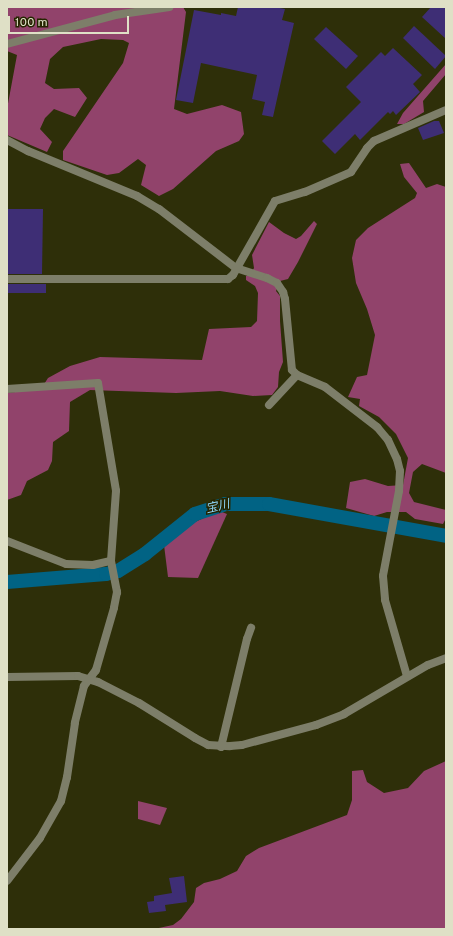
<!DOCTYPE html>
<html>
<head>
<meta charset="utf-8">
<style>
  body { margin:0 }
  #map { position:relative; width:453px; height:936px; overflow:hidden; background:#2e2f09; font-family:Overpass,"Noto Sans JP",sans-serif }
  div>[style] { position:absolute }
  .forest>* { inset:0; background:#91436b }
  .river>* { height:14px; margin:-7px; padding:0 7px; transform-origin:7px; border-radius:7px; background:#016384 }
  .building>* { inset:0; background:#3e2e75 }
  .minor>* { height:8px; margin:-4px; padding:0 4px; transform-origin:4px; border-radius:4px; background:#7d7e69 }
  .tertiary>* { height:8px; margin:-4px; padding:0 4px; transform-origin:4px; border-radius:4px; background:#7d7e69 }
  span { translate:-50% -50%; white-space:nowrap; text-align:center; line-height:1.15; -webkit-text-stroke:3px #252500; paint-order:stroke }
  .water-label { font-size:12px; color:#8fd8fb; font-style:italic }
  .frame { position:absolute; inset:0; border:8px solid #dfe0c6; pointer-events:none }
  .scale { position:absolute; left:8px; top:16px; width:121px; height:18px; box-sizing:border-box; border:2px solid #dfe0c6; border-top:0; padding-left:5px; font-size:12px; line-height:14px; white-space:nowrap; color:#dfe0c6; -webkit-text-stroke:3px #252500; paint-order:stroke }
</style>
</head>
<body>
<div id="map">
  <div class="forest">
    <div style="clip-path:polygon(14px 7px,183px 7px,186px 12px,174px 109px,187px 114px,222px 105px,241px 112px,244px 134px,239px 141px,216px 151px,173px 189px,159px 196px,141px 185px,146px 165px,138px 159px,119px 173px,107px 175px,63px 160px,63px 151px,123px 63px,129px 43px,123px 40px,101px 39px,63px 47px,50px 59px,45px 83px,54px 89px,79px 88px,87px 98px,75px 117px,54px 109px,45px 118px,40px 129px,52px 142px,47px 152px,7px 135px,7px 109px,17px 55px,7px 51px,7px 8px)"></div>
    <div style="clip-path:polygon(446px 64px,446px 74px,423px 101px,424px 112px,404px 124px,397px 124px,403px 113px)"></div>
    <div style="clip-path:polygon(409px 163px,426px 188px,437px 184px,446px 187px,446px 473px,422px 464px,413px 472px,409px 493px,414px 502px,446px 510px,446px 518px,443px 524px,415px 519px,406px 512px,387px 512px,374px 516px,346px 508px,350px 482px,365px 479px,388px 486px,403px 485px,408px 458px,396px 434px,379px 417px,359px 406px,360px 399px,348px 397px,357px 377px,367px 375px,375px 335px,367px 309px,356px 283px,352px 258px,356px 240px,368px 228px,415px 198px,417px 193px,404px 177px,400px 164px)"></div>
    <div style="clip-path:polygon(314px 221px,317px 224px,298px 262px,288px 279px,280px 281px,276px 291px,280px 296px,280px 321px,283px 362px,279px 372px,278px 387px,272px 395px,253px 396px,220px 391px,176px 393px,90px 390px,70px 402px,69px 431px,53px 442px,52px 461px,48px 470px,27px 481px,21px 495px,7px 500px,7px 393px,41px 389px,48px 378px,70px 366px,100px 357px,202px 360px,209px 329px,251px 327px,257px 321px,258px 293px,255px 286px,246px 280px,246px 276px,250px 275px,254px 268px,252px 255px,269px 222px,284px 233px,296px 239px,301px 236px)"></div>
    <div style="clip-path:polygon(222px 512px,227px 514px,198px 578px,168px 577px,164px 545px,193px 523px,210px 515px)"></div>
    <div style="clip-path:polygon(446px 761px,446px 929px,154px 929px,173px 925px,181px 919px,194px 902px,196px 888px,204px 883px,220px 879px,237px 871px,246px 856px,259px 848px,347px 815px,352px 800px,352px 771px,363px 770px,367px 782px,384px 793px,408px 788px,424px 771px)"></div>
    <div style="clip-path:polygon(138px 801px,167px 808px,160px 825px,138px 819px)"></div>
  </div>
  <div class="river">
    <div style="left:7px;top:582px;width:99px;rotate:-4.6deg"></div>
    <div style="left:106px;top:574px;width:12px;rotate:-14deg"></div>
    <div style="left:118px;top:571px;width:32px;rotate:-32deg"></div>
    <div style="left:145px;top:554px;width:64px;rotate:-38.7deg"></div>
    <div style="left:195px;top:514px;width:32px;rotate:-18deg"></div>
    <div style="left:225px;top:504px;width:44px"></div>
    <div style="left:269px;top:504px;width:180px;rotate:10.2deg"></div>
  </div>
  <div class="building">
    <div style="clip-path:polygon(238px 7px,274px 7px,285px 9px,282px 20px,294px 23px,273px 117px,262px 115px,265px 102px,252px 99px,257px 75px,201px 63px,193px 103px,176px 100px,194px 10px,221px 15px,221px 13px,236px 16px)"></div>
    <div style="clip-path:polygon(431px 7px,446px 7px,446px 39px,422px 17px)"></div>
    <div style="clip-path:polygon(414px 26px,446px 56px,435px 69px,403px 38px)"></div>
    <div style="clip-path:polygon(326px 27px,358px 56px,346px 69px,314px 39px)"></div>
    <div style="clip-path:polygon(393px 48px,422px 75px,413px 84px,420px 92px,396px 115px,393px 111px,390px 114px,388px 112px,360px 140px,355px 134px,335px 154px,322px 141px,361px 102px,346px 87px,381px 52px,385px 56px)"></div>
    <div style="clip-path:polygon(434px 121px,439px 121px,444px 133px,423px 140px,418px 128px)"></div>
    <div style="clip-path:polygon(7px 209px,43px 209px,42px 274px,7px 274px)"></div>
    <div style="clip-path:polygon(7px 284px,46px 284px,46px 293px,7px 293px)"></div>
    <div style="clip-path:polygon(184px 876px,187px 902px,165px 905px,166px 911px,149px 913px,147px 902px,154px 901px,154px 896px,172px 893px,169px 878px)"></div>
  </div>
  <div class="minor">
    <div style="left:7px;top:44px;width:112px;rotate:-15deg"></div>
    <div style="left:115px;top:15px;width:55px;rotate:-8.4deg"></div>
    <div style="left:7px;top:140px;width:24px;rotate:28deg"></div>
    <div style="left:28px;top:151px;width:118px;rotate:22.4deg"></div>
    <div style="left:137px;top:196px;width:26px;rotate:31deg"></div>
    <div style="left:159px;top:209px;width:97px;rotate:37.5deg"></div>
    <div style="left:236px;top:268px;width:33px;rotate:18deg"></div>
    <div style="left:267px;top:278px;width:11px;rotate:27deg"></div>
    <div style="left:277px;top:283px;width:11px;rotate:56deg"></div>
    <div style="left:283px;top:292px;width:7px;rotate:74deg"></div>
    <div style="left:285px;top:299px;width:71px;rotate:84.4deg"></div>
    <div style="left:292px;top:370px;width:7px;rotate:45deg"></div>
    <div style="left:297px;top:375px;width:30px;rotate:23deg"></div>
    <div style="left:325px;top:387px;width:66px;rotate:37.6deg"></div>
    <div style="left:377px;top:427px;width:17px;rotate:50deg"></div>
    <div style="left:388px;top:440px;width:21px;rotate:65deg"></div>
    <div style="left:397px;top:459px;width:12px;rotate:76deg"></div>
    <div style="left:400px;top:471px;width:20px;rotate:93deg"></div>
    <div style="left:399px;top:491px;width:86px;rotate:100.7deg"></div>
    <div style="left:383px;top:576px;width:24px;rotate:85deg"></div>
    <div style="left:385px;top:600px;width:79px;rotate:73.9deg"></div>
    <div style="left:7px;top:279px;width:221px"></div>
    <div style="left:228px;top:279px;width:6px;rotate:-39deg"></div>
    <div style="left:233px;top:275px;width:85px;rotate:-60.4deg"></div>
    <div style="left:275px;top:201px;width:31px;rotate:-17deg"></div>
    <div style="left:305px;top:192px;width:50px;rotate:-23.5deg"></div>
    <div style="left:351px;top:172px;width:29px;rotate:-56deg"></div>
    <div style="left:367px;top:148px;width:10px;rotate:-45deg"></div>
    <div style="left:374px;top:141px;width:78px;rotate:-23.3deg"></div>
    <div style="left:7px;top:389px;width:91px;rotate:-3.8deg"></div>
    <div style="left:98px;top:383px;width:109px;rotate:80.5deg"></div>
    <div style="left:116px;top:491px;width:70px;rotate:94.1deg"></div>
    <div style="left:111px;top:561px;width:32px;rotate:79deg"></div>
    <div style="left:117px;top:592px;width:16px;rotate:101deg"></div>
    <div style="left:114px;top:608px;width:65px;rotate:106.2deg"></div>
    <div style="left:96px;top:670px;width:20px;rotate:127deg"></div>
    <div style="left:84px;top:686px;width:38px;rotate:104deg"></div>
    <div style="left:75px;top:723px;width:55px;rotate:98.4deg"></div>
    <div style="left:67px;top:777px;width:25px;rotate:104deg"></div>
    <div style="left:61px;top:801px;width:43px;rotate:119.6deg"></div>
    <div style="left:40px;top:838px;width:54px;rotate:127.5deg"></div>
    <div style="left:269px;top:405px;width:41px;rotate:-47deg"></div>
    <div style="left:7px;top:541px;width:63px;rotate:21.3deg"></div>
    <div style="left:66px;top:564px;width:27px;rotate:2deg"></div>
    <div style="left:93px;top:565px;width:18px;rotate:-13deg"></div>
    <div style="left:221px;top:747px;width:111px;rotate:-76.5deg"></div>
    <div style="left:247px;top:639px;width:12px;rotate:-70deg"></div>
  </div>
  <div class="tertiary">
    <div style="left:7px;top:677px;width:71px;rotate:-0.8deg"></div>
    <div style="left:78px;top:676px;width:21px;rotate:17deg"></div>
    <div style="left:98px;top:682px;width:46px;rotate:27.1deg"></div>
    <div style="left:139px;top:703px;width:66px;rotate:32deg"></div>
    <div style="left:195px;top:738px;width:15px;rotate:28deg"></div>
    <div style="left:208px;top:745px;width:22px;rotate:3deg"></div>
    <div style="left:230px;top:746px;width:12px;rotate:-5deg"></div>
    <div style="left:242px;top:745px;width:77px;rotate:-15.1deg"></div>
    <div style="left:316px;top:725px;width:30px;rotate:-21deg"></div>
    <div style="left:344px;top:714px;width:97px;rotate:-30.3deg"></div>
    <div style="left:428px;top:665px;width:19px;rotate:-21deg"></div>
  </div>
  <div class="water-label">
    <span style="left:218px;top:508px;rotate:-13deg">宝川</span>
  </div>
  <div class="frame"></div>
  <div class="scale">100 m</div>
</div>
</body>
</html>
